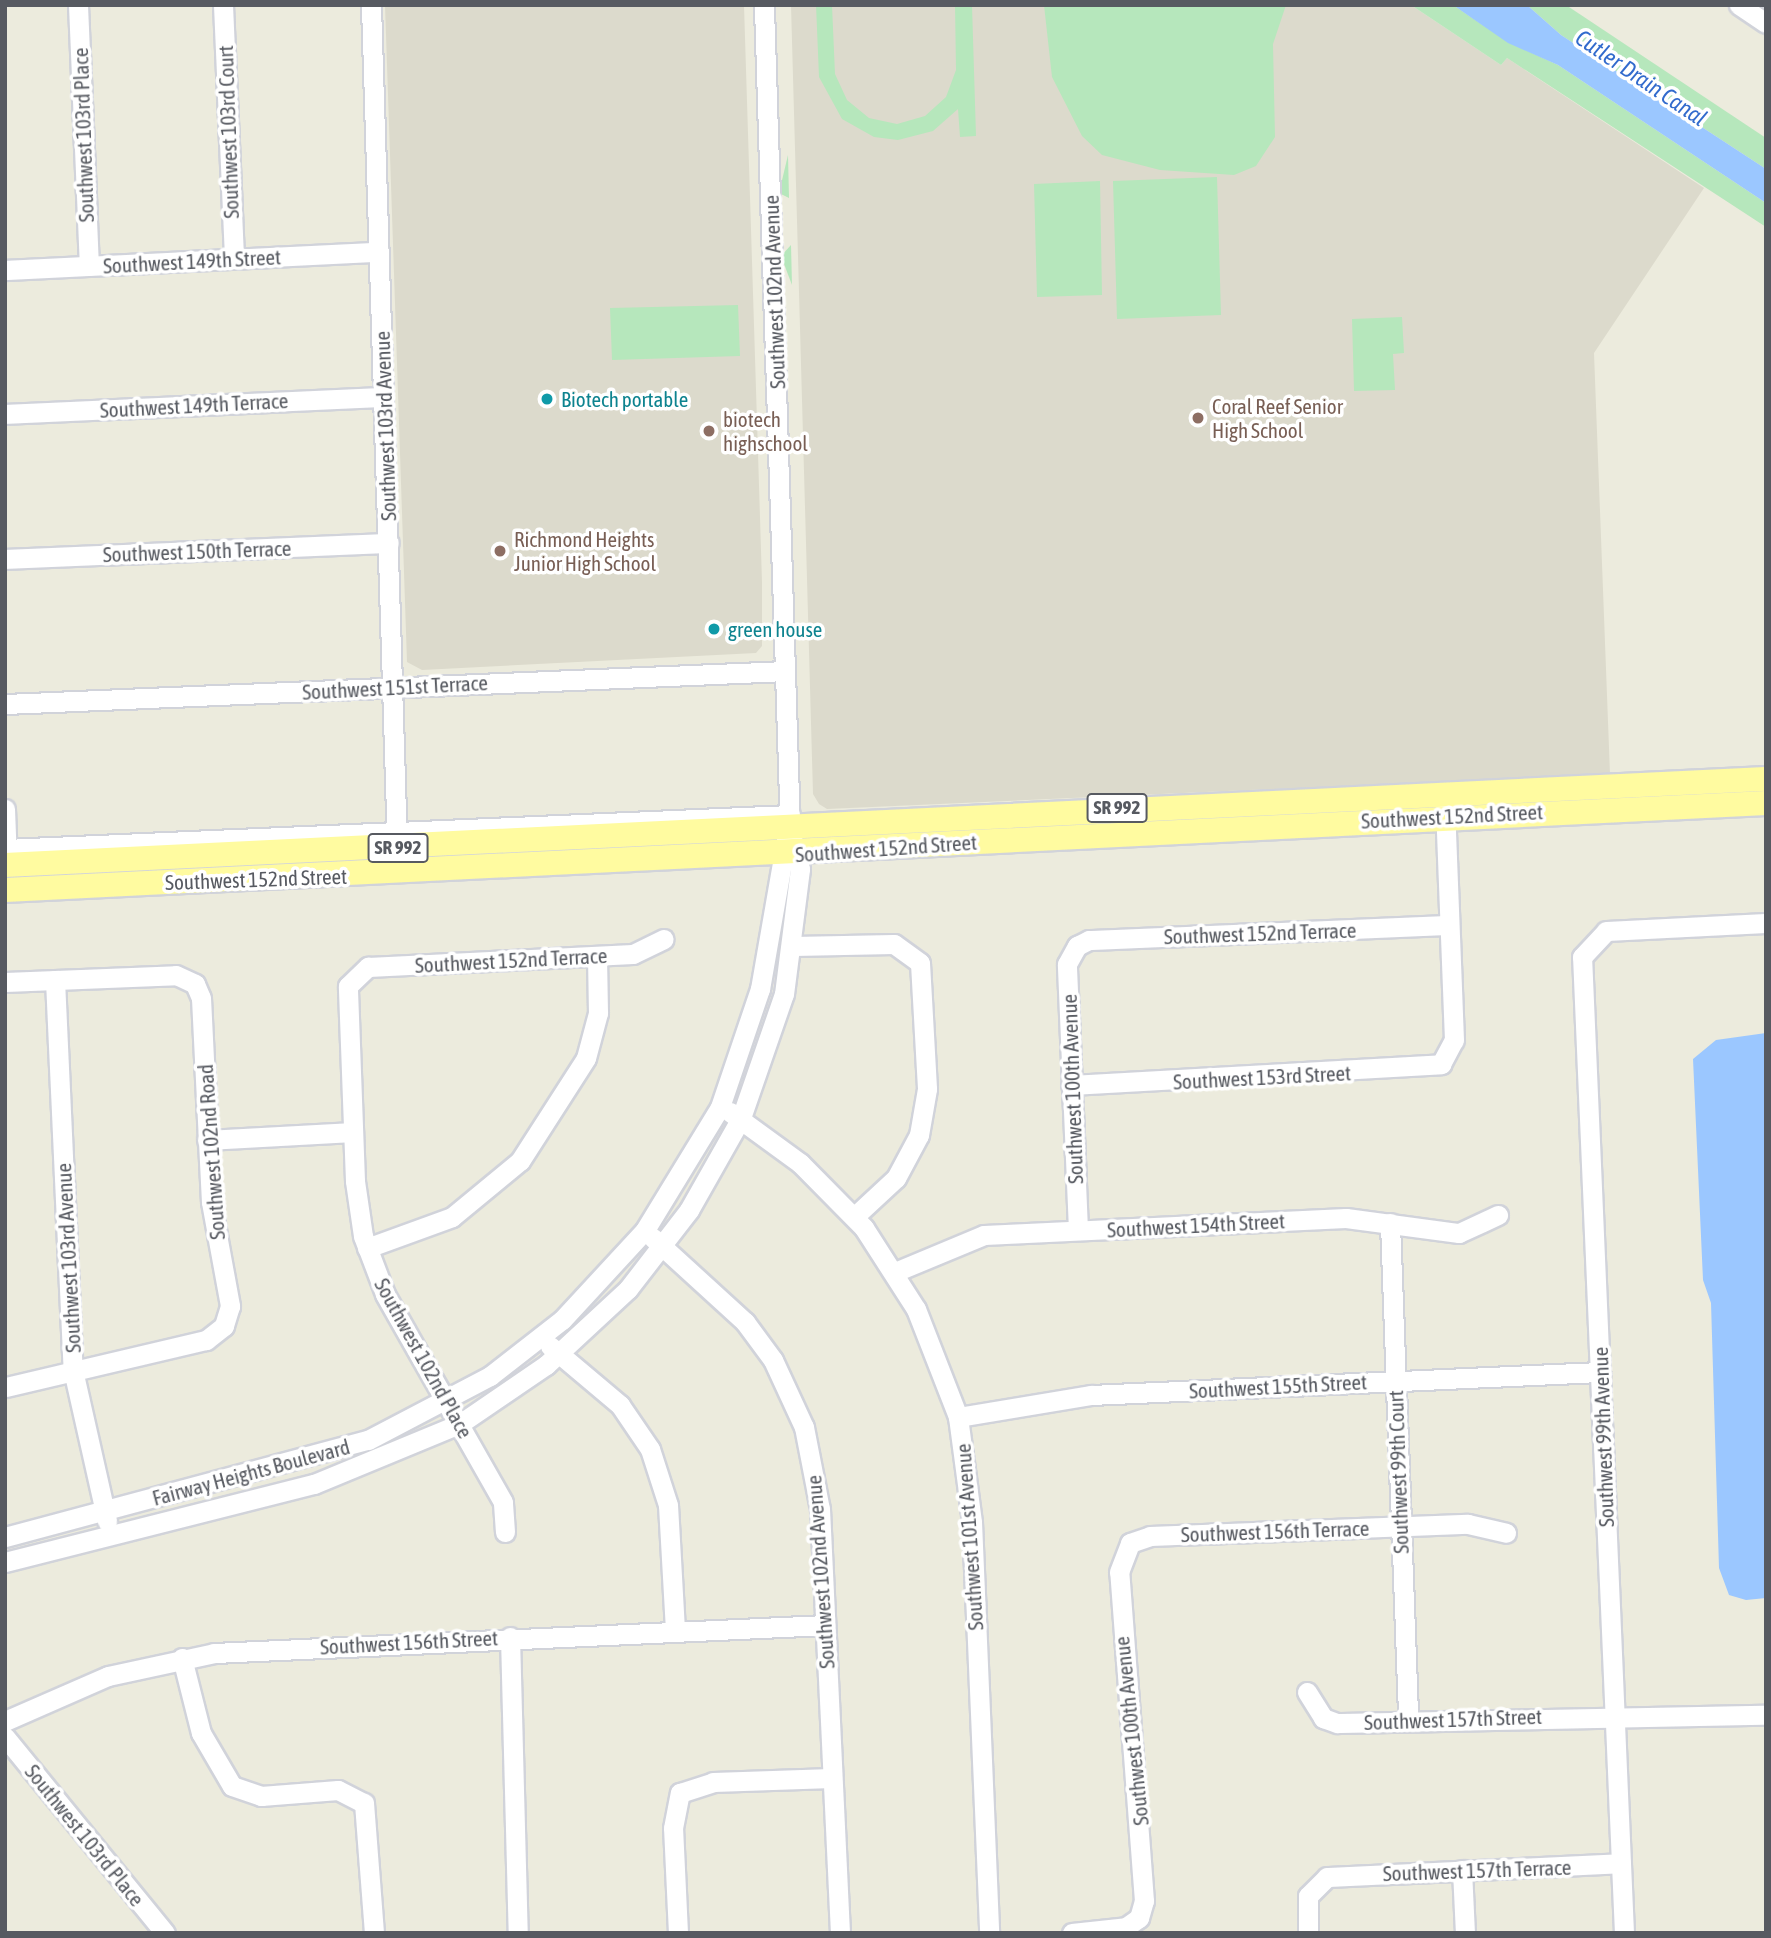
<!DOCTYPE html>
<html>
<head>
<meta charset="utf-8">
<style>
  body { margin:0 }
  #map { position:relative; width:1771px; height:1938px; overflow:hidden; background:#ecebdd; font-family:"Asap Condensed",sans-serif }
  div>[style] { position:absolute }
  .education>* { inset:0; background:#dcdacc }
  .green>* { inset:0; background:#b6e7bc }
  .water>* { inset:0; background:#9bc7ff }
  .roads { filter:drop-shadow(2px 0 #d1d3da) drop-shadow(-2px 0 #d1d3da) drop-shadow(0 2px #d1d3da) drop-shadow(0 -2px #d1d3da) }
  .minor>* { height:19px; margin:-9.5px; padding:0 9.5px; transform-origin:9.5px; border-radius:9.5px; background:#fff }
  .major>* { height:24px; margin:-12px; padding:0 12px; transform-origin:12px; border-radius:12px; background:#fffba0 }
  .dots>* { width:19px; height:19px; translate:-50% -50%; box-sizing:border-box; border:4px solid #fff; border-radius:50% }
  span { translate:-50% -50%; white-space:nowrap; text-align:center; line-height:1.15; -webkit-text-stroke:7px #fff; paint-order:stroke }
  .shield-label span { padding:2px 5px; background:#fff; border:2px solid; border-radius:5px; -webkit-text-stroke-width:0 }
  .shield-label { font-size:19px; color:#575a61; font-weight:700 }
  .street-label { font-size:21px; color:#575a61 }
  .culture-label { font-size:21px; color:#0d838f }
  .left { translate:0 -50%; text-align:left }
  .education-label { font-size:21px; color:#785e54 }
  .water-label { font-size:23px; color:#326bcd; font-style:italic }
  .frame { position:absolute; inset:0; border:7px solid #575a61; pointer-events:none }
</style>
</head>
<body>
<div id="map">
  <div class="education">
    <div style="clip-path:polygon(385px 5px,744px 5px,762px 582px,762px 646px,756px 653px,422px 670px,407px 662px)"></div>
    <div style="clip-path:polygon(791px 5px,1411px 5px,1501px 65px,1507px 58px,1704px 188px,1594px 353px,1610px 774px,827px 809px,819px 804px,813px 794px)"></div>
  </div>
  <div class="green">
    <div style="clip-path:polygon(816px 5px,832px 5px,835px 74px,847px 100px,869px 118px,897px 124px,925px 116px,946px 97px,956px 70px,955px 5px,972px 5px,976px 136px,960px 137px,958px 109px,933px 131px,898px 140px,874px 137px,842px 119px,819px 77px)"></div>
    <div style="clip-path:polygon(1044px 5px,1286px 5px,1273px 44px,1275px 137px,1256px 166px,1234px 175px,1160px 170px,1102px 155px,1082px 136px,1052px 77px)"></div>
    <div style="clip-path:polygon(1411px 5px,1453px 5px,1508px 42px,1558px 65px,1766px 203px,1766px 227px,1507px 58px,1501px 65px)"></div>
    <div style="clip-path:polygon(1527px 5px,1566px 5px,1766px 138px,1766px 169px,1561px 35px)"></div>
    <div style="clip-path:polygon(788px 155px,789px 198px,779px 193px)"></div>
    <div style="clip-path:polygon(1217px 177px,1221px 315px,1117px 319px,1113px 181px)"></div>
    <div style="clip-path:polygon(1100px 181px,1102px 295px,1037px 297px,1034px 184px)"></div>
    <div style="clip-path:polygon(791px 245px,792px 285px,781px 256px)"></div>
    <div style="clip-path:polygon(738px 305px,740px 356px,612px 360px,610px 308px)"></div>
    <div style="clip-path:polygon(1402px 317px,1404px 353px,1393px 354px,1395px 390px,1354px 391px,1352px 319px)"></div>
  </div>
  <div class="water">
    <div style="clip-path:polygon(1453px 5px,1527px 5px,1561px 35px,1766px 169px,1766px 203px,1558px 65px,1508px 43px)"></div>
    <div style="clip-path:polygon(1766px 1033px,1766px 1598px,1746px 1600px,1729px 1595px,1719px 1568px,1711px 1303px,1703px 1280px,1693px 1059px,1716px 1040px)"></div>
  </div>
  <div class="roads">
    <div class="minor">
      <div style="left:78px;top:5px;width:261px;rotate:87.6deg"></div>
      <div style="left:223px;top:5px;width:254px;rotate:87.5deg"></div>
      <div style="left:371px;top:5px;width:843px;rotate:88.23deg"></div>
      <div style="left:1739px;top:5px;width:32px;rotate:34deg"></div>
      <div style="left:5px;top:270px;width:374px;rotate:-2.8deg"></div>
      <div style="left:5px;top:414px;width:378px;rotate:-2.6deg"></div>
      <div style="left:5px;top:559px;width:384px;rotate:-2.4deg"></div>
      <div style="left:5px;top:704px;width:781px;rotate:-2.42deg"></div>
      <div style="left:5px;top:809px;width:51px;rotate:87.8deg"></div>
      <div style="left:5px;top:849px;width:786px;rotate:-2.48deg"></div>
      <div style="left:793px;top:946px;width:101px;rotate:-1.1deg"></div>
      <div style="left:894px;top:944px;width:32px;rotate:36deg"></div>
      <div style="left:920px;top:963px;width:126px;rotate:86.8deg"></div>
      <div style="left:927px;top:1089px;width:47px;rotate:99.9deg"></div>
      <div style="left:919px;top:1135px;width:49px;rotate:118.1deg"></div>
      <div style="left:896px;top:1178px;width:57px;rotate:137.1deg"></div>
      <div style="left:55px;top:980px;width:390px;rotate:87.4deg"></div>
      <div style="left:73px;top:1370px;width:155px;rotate:77.3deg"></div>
      <div style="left:5px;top:982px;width:171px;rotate:-2.3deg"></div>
      <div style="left:176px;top:975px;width:21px;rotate:25deg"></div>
      <div style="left:195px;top:984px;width:15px;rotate:67deg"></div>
      <div style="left:201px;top:998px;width:204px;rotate:87.2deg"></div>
      <div style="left:211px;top:1202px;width:106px;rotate:79.6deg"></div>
      <div style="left:230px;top:1306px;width:21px;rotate:107deg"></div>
      <div style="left:224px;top:1326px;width:23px;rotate:142deg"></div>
      <div style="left:206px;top:1340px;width:206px;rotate:166.8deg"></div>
      <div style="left:1071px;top:1085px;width:371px;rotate:-3.2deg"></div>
      <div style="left:1441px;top:1064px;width:27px;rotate:-62deg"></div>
      <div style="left:1454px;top:1040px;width:232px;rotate:-92.2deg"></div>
      <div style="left:730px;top:1112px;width:87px;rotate:36.1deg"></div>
      <div style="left:800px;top:1163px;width:91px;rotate:45.4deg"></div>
      <div style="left:864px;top:1228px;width:96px;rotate:57.3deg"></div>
      <div style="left:916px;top:1309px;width:116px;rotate:68.7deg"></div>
      <div style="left:958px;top:1417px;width:106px;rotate:82.4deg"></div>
      <div style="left:972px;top:1522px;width:411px;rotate:87.6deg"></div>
      <div style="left:207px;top:1140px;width:146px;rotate:-3.1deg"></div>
      <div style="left:1390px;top:1223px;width:497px;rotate:87.9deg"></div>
      <div style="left:1078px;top:1230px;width:266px;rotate:-92.4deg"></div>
      <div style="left:1067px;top:964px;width:21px;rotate:-61deg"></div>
      <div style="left:1077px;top:946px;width:13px;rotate:-27deg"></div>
      <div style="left:1089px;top:940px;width:360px;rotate:-2.4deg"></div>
      <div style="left:653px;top:1238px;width:125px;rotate:42.4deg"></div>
      <div style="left:745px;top:1322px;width:47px;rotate:53.6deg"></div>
      <div style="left:773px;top:1360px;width:74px;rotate:65.2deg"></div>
      <div style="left:804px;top:1427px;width:84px;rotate:79deg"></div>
      <div style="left:820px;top:1509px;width:424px;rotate:87.3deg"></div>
      <div style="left:367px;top:1248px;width:90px;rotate:-20deg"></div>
      <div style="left:452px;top:1217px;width:88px;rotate:-39.5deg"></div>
      <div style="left:520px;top:1161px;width:122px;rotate:-57.3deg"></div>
      <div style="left:586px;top:1058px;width:47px;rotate:-75.1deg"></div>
      <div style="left:598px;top:1013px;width:57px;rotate:-91deg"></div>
      <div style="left:895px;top:1272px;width:96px;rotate:-22.6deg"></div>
      <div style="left:984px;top:1235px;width:362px;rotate:-2.7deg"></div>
      <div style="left:1346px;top:1218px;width:114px;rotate:7.6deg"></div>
      <div style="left:1459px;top:1233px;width:43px;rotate:-24.8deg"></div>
      <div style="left:550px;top:1346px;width:92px;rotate:40.1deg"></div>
      <div style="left:620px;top:1405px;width:53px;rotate:55.7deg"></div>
      <div style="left:650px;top:1449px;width:59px;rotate:72.2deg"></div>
      <div style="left:668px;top:1505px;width:126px;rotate:86.8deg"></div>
      <div style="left:958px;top:1417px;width:135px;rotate:-9.4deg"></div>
      <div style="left:1091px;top:1395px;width:510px;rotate:-2.59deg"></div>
      <div style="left:505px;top:1532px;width:30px;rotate:-94deg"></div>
      <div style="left:503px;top:1502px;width:239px;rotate:-119.6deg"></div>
      <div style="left:385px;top:1294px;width:62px;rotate:-110.8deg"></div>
      <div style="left:363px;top:1236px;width:56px;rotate:-98.3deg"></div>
      <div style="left:355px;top:1181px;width:195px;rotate:-92.1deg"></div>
      <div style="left:348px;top:986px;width:28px;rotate:-44deg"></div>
      <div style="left:368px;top:967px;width:265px;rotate:-2.8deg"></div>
      <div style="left:633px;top:954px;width:34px;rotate:-26deg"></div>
      <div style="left:5px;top:1537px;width:376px;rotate:-15deg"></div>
      <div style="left:368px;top:1440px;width:138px;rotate:-27.7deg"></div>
      <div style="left:490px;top:1376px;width:91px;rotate:-37.9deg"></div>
      <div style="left:562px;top:1320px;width:122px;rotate:-47.3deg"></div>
      <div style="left:645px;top:1230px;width:144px;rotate:-58.6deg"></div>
      <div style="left:720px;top:1107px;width:125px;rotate:-71.3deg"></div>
      <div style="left:760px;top:989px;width:151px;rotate:-80.1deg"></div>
      <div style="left:5px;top:1562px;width:319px;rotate:-14.2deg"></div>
      <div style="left:314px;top:1484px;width:159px;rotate:-22.5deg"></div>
      <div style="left:461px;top:1423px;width:103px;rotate:-34.3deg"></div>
      <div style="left:546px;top:1365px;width:112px;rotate:-42.8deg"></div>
      <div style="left:628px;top:1289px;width:100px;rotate:-52.3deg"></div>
      <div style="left:689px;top:1210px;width:106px;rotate:-60.5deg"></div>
      <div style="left:741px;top:1118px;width:131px;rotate:-70.9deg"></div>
      <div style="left:784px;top:994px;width:126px;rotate:-82.7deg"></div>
      <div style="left:800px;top:869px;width:40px;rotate:-104.4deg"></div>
      <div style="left:790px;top:830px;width:825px;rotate:-91.81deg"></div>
      <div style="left:510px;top:1637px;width:296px;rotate:88.5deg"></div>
      <div style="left:182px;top:1658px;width:77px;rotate:75.8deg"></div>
      <div style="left:201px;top:1733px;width:61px;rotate:59.7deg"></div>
      <div style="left:232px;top:1786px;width:31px;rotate:19deg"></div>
      <div style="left:261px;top:1796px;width:77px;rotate:-4.5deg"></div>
      <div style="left:338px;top:1790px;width:29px;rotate:27deg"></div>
      <div style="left:364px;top:1803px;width:130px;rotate:85.6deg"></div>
      <div style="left:1307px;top:1692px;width:31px;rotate:58deg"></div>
      <div style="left:1323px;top:1718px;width:15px;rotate:20deg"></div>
      <div style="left:1337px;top:1723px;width:429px;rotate:-1.1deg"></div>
      <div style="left:5px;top:1721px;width:112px;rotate:-23.6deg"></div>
      <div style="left:108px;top:1676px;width:108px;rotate:-12.2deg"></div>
      <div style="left:214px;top:1653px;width:612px;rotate:-2.62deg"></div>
      <div style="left:5px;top:1737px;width:253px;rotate:50.8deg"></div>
      <div style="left:1462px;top:1870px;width:63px;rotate:87.3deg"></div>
      <div style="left:678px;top:1933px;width:105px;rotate:-92.7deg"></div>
      <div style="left:673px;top:1828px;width:36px;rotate:-79deg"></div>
      <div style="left:680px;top:1793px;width:35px;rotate:-18deg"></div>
      <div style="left:713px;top:1782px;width:119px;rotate:-1.9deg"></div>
      <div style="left:1072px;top:1933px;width:54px;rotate:-6.3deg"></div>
      <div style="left:1126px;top:1927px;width:16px;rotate:-35deg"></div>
      <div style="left:1139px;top:1918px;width:18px;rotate:-74deg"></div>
      <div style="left:1144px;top:1901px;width:330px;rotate:-94.3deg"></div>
      <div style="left:1119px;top:1572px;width:31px;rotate:-69deg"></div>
      <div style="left:1130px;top:1543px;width:21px;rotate:-19deg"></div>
      <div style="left:1150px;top:1536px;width:318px;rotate:-2.2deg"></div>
      <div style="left:1468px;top:1524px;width:39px;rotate:13deg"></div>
      <div style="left:1308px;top:1933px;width:37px;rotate:-90deg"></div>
      <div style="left:1308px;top:1896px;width:27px;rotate:-45deg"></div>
      <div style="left:1327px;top:1877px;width:294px;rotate:-2.7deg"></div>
      <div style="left:1624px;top:1933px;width:977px;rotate:-92.46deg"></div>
      <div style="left:1582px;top:957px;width:35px;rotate:-47deg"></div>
      <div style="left:1606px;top:931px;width:160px;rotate:-2.9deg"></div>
    </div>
    <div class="major">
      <div style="left:5px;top:865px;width:1763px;rotate:-2.8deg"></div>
      <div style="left:5px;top:890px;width:1763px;rotate:-2.83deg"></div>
    </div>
  </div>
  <div class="dots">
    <div style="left:547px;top:399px;background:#0f9aa8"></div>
    <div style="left:1198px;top:418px;background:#8d6e63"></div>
    <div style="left:709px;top:431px;background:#8d6e63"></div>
    <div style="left:500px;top:551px;background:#8d6e63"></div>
    <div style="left:714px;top:629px;background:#0f9aa8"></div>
  </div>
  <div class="shield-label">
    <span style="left:1117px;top:808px">SR 992</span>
    <span style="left:398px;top:848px">SR 992</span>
  </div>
  <div class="street-label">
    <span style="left:228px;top:132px;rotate:-92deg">Southwest 103rd Court</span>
    <span style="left:83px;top:135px;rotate:-92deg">Southwest 103rd Place</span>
    <span style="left:192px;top:261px;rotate:-3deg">Southwest 149th Street</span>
    <span style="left:774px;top:292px;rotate:-92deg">Southwest 102nd Avenue</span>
    <span style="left:194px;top:405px;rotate:-3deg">Southwest 149th Terrace</span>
    <span style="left:385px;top:426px;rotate:-92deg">Southwest 103rd Avenue</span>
    <span style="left:197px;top:551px;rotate:-2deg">Southwest 150th Terrace</span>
    <span style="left:395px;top:687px;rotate:-3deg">Southwest 151st Terrace</span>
    <span style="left:1452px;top:816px;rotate:-3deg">Southwest 152nd Street</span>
    <span style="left:886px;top:848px;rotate:-4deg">Southwest 152nd Street</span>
    <span style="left:256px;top:879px;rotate:-2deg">Southwest 152nd Street</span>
    <span style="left:1260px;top:933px;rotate:-2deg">Southwest 152nd Terrace</span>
    <span style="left:511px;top:960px;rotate:-3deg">Southwest 152nd Terrace</span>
    <span style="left:1262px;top:1077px;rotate:-3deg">Southwest 153rd Street</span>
    <span style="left:1072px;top:1089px;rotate:-92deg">Southwest 100th Avenue</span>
    <span style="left:211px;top:1152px;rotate:-94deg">Southwest 102nd Road</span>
    <span style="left:1196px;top:1225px;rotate:-3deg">Southwest 154th Street</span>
    <span style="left:68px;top:1258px;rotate:-93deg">Southwest 103rd Avenue</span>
    <span style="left:424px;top:1358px;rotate:61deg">Southwest 102nd Place</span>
    <span style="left:1278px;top:1386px;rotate:-3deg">Southwest 155th Street</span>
    <span style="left:1603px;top:1437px;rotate:-92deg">Southwest 99th Avenue</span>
    <span style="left:251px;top:1472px;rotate:-15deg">Fairway Heights Boulevard</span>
    <span style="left:1398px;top:1472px;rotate:-92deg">Southwest 99th Court</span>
    <span style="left:1275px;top:1531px;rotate:-2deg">Southwest 156th Terrace</span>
    <span style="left:969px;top:1537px;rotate:-94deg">Southwest 101st Avenue</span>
    <span style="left:820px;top:1572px;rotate:-94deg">Southwest 102nd Avenue</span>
    <span style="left:409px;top:1642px;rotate:-3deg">Southwest 156th Street</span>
    <span style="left:1453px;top:1719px;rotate:-2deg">Southwest 157th Street</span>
    <span style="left:1131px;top:1731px;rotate:-96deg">Southwest 100th Avenue</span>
    <span style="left:85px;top:1835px;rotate:51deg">Southwest 103rd Place</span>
    <span style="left:1477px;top:1870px;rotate:-2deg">Southwest 157th Terrace</span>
  </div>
  <div class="culture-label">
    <span class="left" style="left:561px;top:399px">Biotech portable</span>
    <span class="left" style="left:728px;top:629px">green house</span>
  </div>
  <div class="education-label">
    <span class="left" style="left:1212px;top:418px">Coral Reef Senior<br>High School</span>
    <span class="left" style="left:723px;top:431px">biotech<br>highschool</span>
    <span class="left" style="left:514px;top:551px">Richmond Heights<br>Junior High School</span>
  </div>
  <div class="water-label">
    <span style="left:1641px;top:78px;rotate:34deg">Cutler Drain Canal</span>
  </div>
  <div class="frame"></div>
</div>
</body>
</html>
